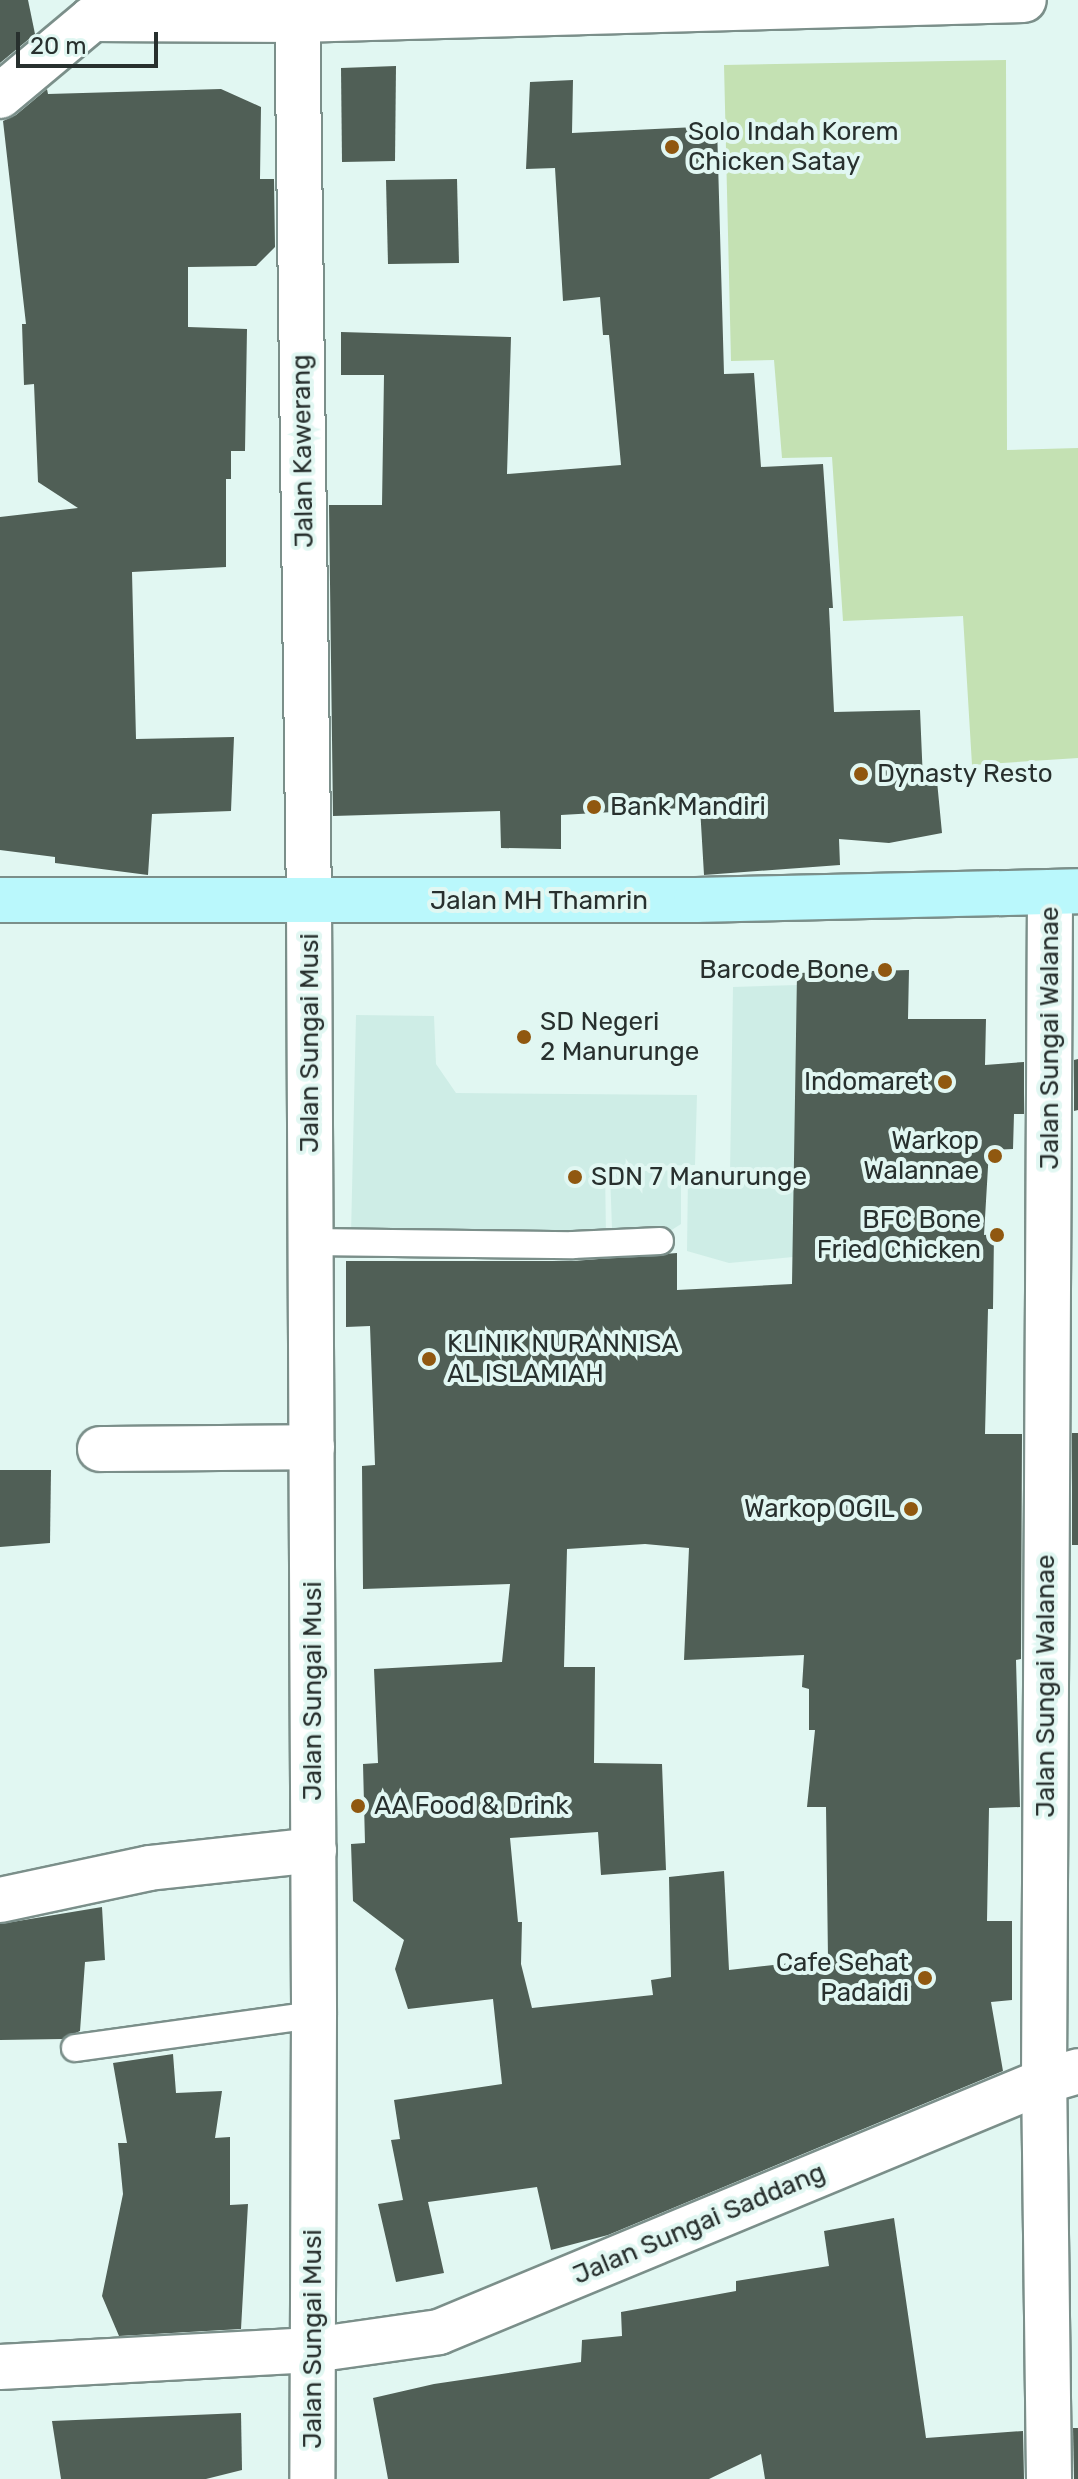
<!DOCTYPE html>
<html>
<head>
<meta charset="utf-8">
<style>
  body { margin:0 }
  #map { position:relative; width:1078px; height:2479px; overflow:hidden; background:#e1f7f2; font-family:Rubik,sans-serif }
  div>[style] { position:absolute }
  .built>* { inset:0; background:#ceede6 }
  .green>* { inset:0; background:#c4e1b3 }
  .building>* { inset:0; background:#505f56 }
  .roads { filter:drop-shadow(2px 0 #7b8f8a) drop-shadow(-2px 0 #7b8f8a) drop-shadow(0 2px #7b8f8a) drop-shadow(0 -2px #7b8f8a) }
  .service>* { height:26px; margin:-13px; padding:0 13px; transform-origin:13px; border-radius:13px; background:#fff }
  .minor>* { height:44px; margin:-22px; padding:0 22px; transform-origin:22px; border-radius:22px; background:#fff }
  .tertiary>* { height:44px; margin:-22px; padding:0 22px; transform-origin:22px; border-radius:22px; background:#fff }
  .secondary>* { height:44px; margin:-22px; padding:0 22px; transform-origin:22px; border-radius:22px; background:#baf8fc }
  .dots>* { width:22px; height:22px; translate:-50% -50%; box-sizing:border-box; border:4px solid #e1f7f2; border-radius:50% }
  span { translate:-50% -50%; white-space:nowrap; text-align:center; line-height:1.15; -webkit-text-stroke:8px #e1f7f2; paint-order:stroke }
  .poi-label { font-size:26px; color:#28302e }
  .left { translate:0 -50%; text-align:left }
  .right { translate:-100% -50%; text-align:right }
  .street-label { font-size:26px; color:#28302e }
  .scale { position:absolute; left:16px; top:32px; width:142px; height:36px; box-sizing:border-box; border:4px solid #28302e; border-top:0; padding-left:10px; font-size:24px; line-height:28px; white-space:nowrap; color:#28302e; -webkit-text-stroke:6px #e1f7f2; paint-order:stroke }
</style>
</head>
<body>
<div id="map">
  <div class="built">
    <div style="clip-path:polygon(798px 985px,793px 1257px,729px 1263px,687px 1251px,688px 1175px,730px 1173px,733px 987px)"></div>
    <div style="clip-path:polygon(356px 1015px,434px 1016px,436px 1064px,456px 1093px,697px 1095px,695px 1165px,605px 1167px,606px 1237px,351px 1235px)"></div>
    <div style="clip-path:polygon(681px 1170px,681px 1224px,667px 1233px,617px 1236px,612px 1229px,610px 1172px)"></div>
  </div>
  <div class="green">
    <div style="clip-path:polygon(1006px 60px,1007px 450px,1078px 448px,1078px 758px,972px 765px,963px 616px,843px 621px,832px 457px,782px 458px,774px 360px,731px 361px,724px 65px)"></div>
  </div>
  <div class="building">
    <div style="clip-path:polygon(0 0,28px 0,35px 34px,0 63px)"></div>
    <div style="clip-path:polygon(396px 66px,395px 161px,342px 162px,341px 68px)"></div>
    <div style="clip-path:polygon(573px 80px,572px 133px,717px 126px,724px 374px,754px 373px,761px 467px,823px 464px,833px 608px,829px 608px,834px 712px,920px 710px,923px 781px,937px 781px,942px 833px,889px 843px,839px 839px,840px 865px,704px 875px,700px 807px,561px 815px,561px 849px,501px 848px,500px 811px,333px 816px,329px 505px,382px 505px,384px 375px,341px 375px,341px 332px,511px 337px,507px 474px,621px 465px,609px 335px,603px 335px,600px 297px,563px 301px,555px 168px,526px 169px,530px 82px)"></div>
    <div style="clip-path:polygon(47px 89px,48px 94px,221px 89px,261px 107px,260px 179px,274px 179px,275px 247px,256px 266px,188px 267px,188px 327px,247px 329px,245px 451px,231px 451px,231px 479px,226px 479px,226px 567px,132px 572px,136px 739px,234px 737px,231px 811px,152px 814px,148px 875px,55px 863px,55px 857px,0 850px,0 517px,78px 508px,38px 482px,34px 384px,24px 385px,22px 324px,26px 324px,3px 121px,16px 115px)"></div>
    <div style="clip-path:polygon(457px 179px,459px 263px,388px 264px,386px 180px)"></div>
    <div style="clip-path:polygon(evenodd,909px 970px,908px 1019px,986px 1019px,985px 1065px,1024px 1062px,1024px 1114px,1014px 1114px,1013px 1149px,989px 1150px,984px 1235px,994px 1234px,993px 1309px,988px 1309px,985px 1434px,1022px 1434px,1021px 1659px,1016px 1660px,1020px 1807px,989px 1808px,987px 1921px,1012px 1921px,1012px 2000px,991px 2002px,1003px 2071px,608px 2235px,551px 2250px,537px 2187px,428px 2202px,444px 2273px,396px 2282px,378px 2204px,403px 2200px,391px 2140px,400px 2139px,394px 2100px,502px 2084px,493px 1999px,408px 2009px,395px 1969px,404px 1940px,353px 1901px,351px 1844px,365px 1843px,363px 1764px,378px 1763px,374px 1669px,502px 1662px,510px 1584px,363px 1589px,362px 1466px,375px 1465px,370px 1326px,346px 1327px,346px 1261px,573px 1261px,677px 1253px,677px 1290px,792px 1284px,797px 973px,909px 970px,645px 1544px,689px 1548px,684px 1660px,804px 1655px,802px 1687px,809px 1689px,809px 1730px,815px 1730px,807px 1807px,826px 1807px,828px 1959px,729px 1970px,724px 1871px,669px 1877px,671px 1977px,651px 1980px,653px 1995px,532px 2008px,521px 1964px,522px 1922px,518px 1922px,510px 1838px,598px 1832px,601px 1875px,666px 1870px,662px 1764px,594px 1763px,595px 1667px,564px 1667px,567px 1549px,645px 1544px)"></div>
    <div style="clip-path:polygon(1078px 1059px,1078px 1110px,1074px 1111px,1074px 1060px)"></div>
    <div style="clip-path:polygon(1072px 1433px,1078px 1433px,1078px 1545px,1072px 1545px)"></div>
    <div style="clip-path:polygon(0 1470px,51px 1470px,50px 1543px,0 1547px)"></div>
    <div style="clip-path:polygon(102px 1907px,105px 1960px,85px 1962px,80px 2031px,63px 2039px,0 2040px,0 1924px)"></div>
    <div style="clip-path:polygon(173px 2054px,176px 2093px,222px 2091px,215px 2138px,230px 2137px,230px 2205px,248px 2204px,241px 2329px,119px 2336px,102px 2296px,123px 2194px,118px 2143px,127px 2143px,113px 2063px)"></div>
    <div style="clip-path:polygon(894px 2218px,926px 2438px,1023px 2431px,1024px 2479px,765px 2479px,761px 2454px,709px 2479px,388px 2479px,373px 2398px,434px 2384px,581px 2362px,582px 2340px,622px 2336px,621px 2312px,736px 2291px,736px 2281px,829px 2266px,824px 2231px)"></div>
    <div style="clip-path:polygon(241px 2413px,242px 2470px,206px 2479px,61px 2479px,52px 2421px)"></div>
    <div style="clip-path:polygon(1073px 2428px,1078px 2428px,1078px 2479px,1074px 2479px)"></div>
  </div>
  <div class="roads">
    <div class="service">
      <div style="left:312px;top:1242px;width:261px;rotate:0.7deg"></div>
      <div style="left:573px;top:1245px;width:87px;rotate:-2.6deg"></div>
      <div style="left:75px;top:2048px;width:241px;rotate:-7.9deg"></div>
    </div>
    <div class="minor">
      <div style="left:297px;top:0;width:903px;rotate:89.24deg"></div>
      <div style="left:0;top:96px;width:120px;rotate:-39.9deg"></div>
      <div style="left:92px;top:19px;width:205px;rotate:0.3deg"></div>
      <div style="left:297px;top:20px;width:727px;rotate:-1.58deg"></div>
      <div style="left:100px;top:1449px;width:212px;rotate:-0.5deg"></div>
      <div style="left:0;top:1900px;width:152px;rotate:-12.1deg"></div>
      <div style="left:149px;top:1868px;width:166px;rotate:-6.2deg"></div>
      <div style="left:0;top:2367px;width:313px;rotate:-3.1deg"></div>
      <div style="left:313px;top:2350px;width:127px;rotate:-8.1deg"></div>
      <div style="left:439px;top:2332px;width:655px;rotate:-22.53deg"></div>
      <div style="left:1044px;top:2081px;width:35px;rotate:-16deg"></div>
      <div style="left:1049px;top:2479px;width:398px;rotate:-90.7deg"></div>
      <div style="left:1044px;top:2081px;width:1188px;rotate:-89.71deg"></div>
    </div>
    <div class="tertiary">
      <div style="left:309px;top:903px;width:1112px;rotate:89.74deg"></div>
      <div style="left:314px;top:2015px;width:464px;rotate:90.2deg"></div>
    </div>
    <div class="secondary">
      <div style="left:0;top:900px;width:696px"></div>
      <div style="left:696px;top:900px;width:382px;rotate:-1.3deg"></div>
    </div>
  </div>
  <div class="dots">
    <div style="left:672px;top:147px;background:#905810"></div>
    <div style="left:861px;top:774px;background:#905810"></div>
    <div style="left:594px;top:807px;background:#905810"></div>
    <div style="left:885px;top:970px;background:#905810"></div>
    <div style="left:524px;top:1037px;background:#905810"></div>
    <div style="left:945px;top:1082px;background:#905810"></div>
    <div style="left:995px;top:1156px;background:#905810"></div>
    <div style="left:575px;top:1177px;background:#905810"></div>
    <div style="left:997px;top:1235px;background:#905810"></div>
    <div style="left:429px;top:1359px;background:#905810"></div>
    <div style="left:911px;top:1509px;background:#905810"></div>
    <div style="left:358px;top:1806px;background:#905810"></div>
    <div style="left:925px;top:1978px;background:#905810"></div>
  </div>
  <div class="poi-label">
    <span class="left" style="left:688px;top:147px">Solo Indah Korem<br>Chicken Satay</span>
    <span class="left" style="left:877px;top:774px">Dynasty Resto</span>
    <span class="left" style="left:610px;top:807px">Bank Mandiri</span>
    <span class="right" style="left:869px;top:970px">Barcode Bone</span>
    <span class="left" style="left:540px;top:1037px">SD Negeri<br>2 Manurunge</span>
    <span class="right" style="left:929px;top:1082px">Indomaret</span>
    <span class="right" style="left:979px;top:1156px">Warkop<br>Walannae</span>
    <span class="left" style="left:591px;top:1177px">SDN 7 Manurunge</span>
    <span class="right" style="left:981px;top:1235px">BFC Bone<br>Fried Chicken</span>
    <span class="left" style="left:447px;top:1359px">KLINIK NURANNISA<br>AL ISLAMIAH</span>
    <span class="right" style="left:895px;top:1509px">Warkop OGIL</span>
    <span class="left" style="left:374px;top:1806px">AA Food &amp; Drink</span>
    <span class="right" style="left:909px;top:1978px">Cafe Sehat<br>Padaidi</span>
  </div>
  <div class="street-label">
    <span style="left:303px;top:451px;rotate:-91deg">Jalan Kawerang</span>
    <span style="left:539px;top:901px">Jalan MH Thamrin</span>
    <span style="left:1050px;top:1038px;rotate:-90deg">Jalan Sungai Walanae</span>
    <span style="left:310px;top:1043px;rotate:-90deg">Jalan Sungai Musi</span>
    <span style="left:1046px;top:1686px;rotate:-90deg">Jalan Sungai Walanae</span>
    <span style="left:313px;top:1691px;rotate:-90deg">Jalan Sungai Musi</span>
    <span style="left:699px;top:2224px;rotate:-23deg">Jalan Sungai Saddang</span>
    <span style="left:313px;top:2339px;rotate:-90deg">Jalan Sungai Musi</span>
  </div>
  <div class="scale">20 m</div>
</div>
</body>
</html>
